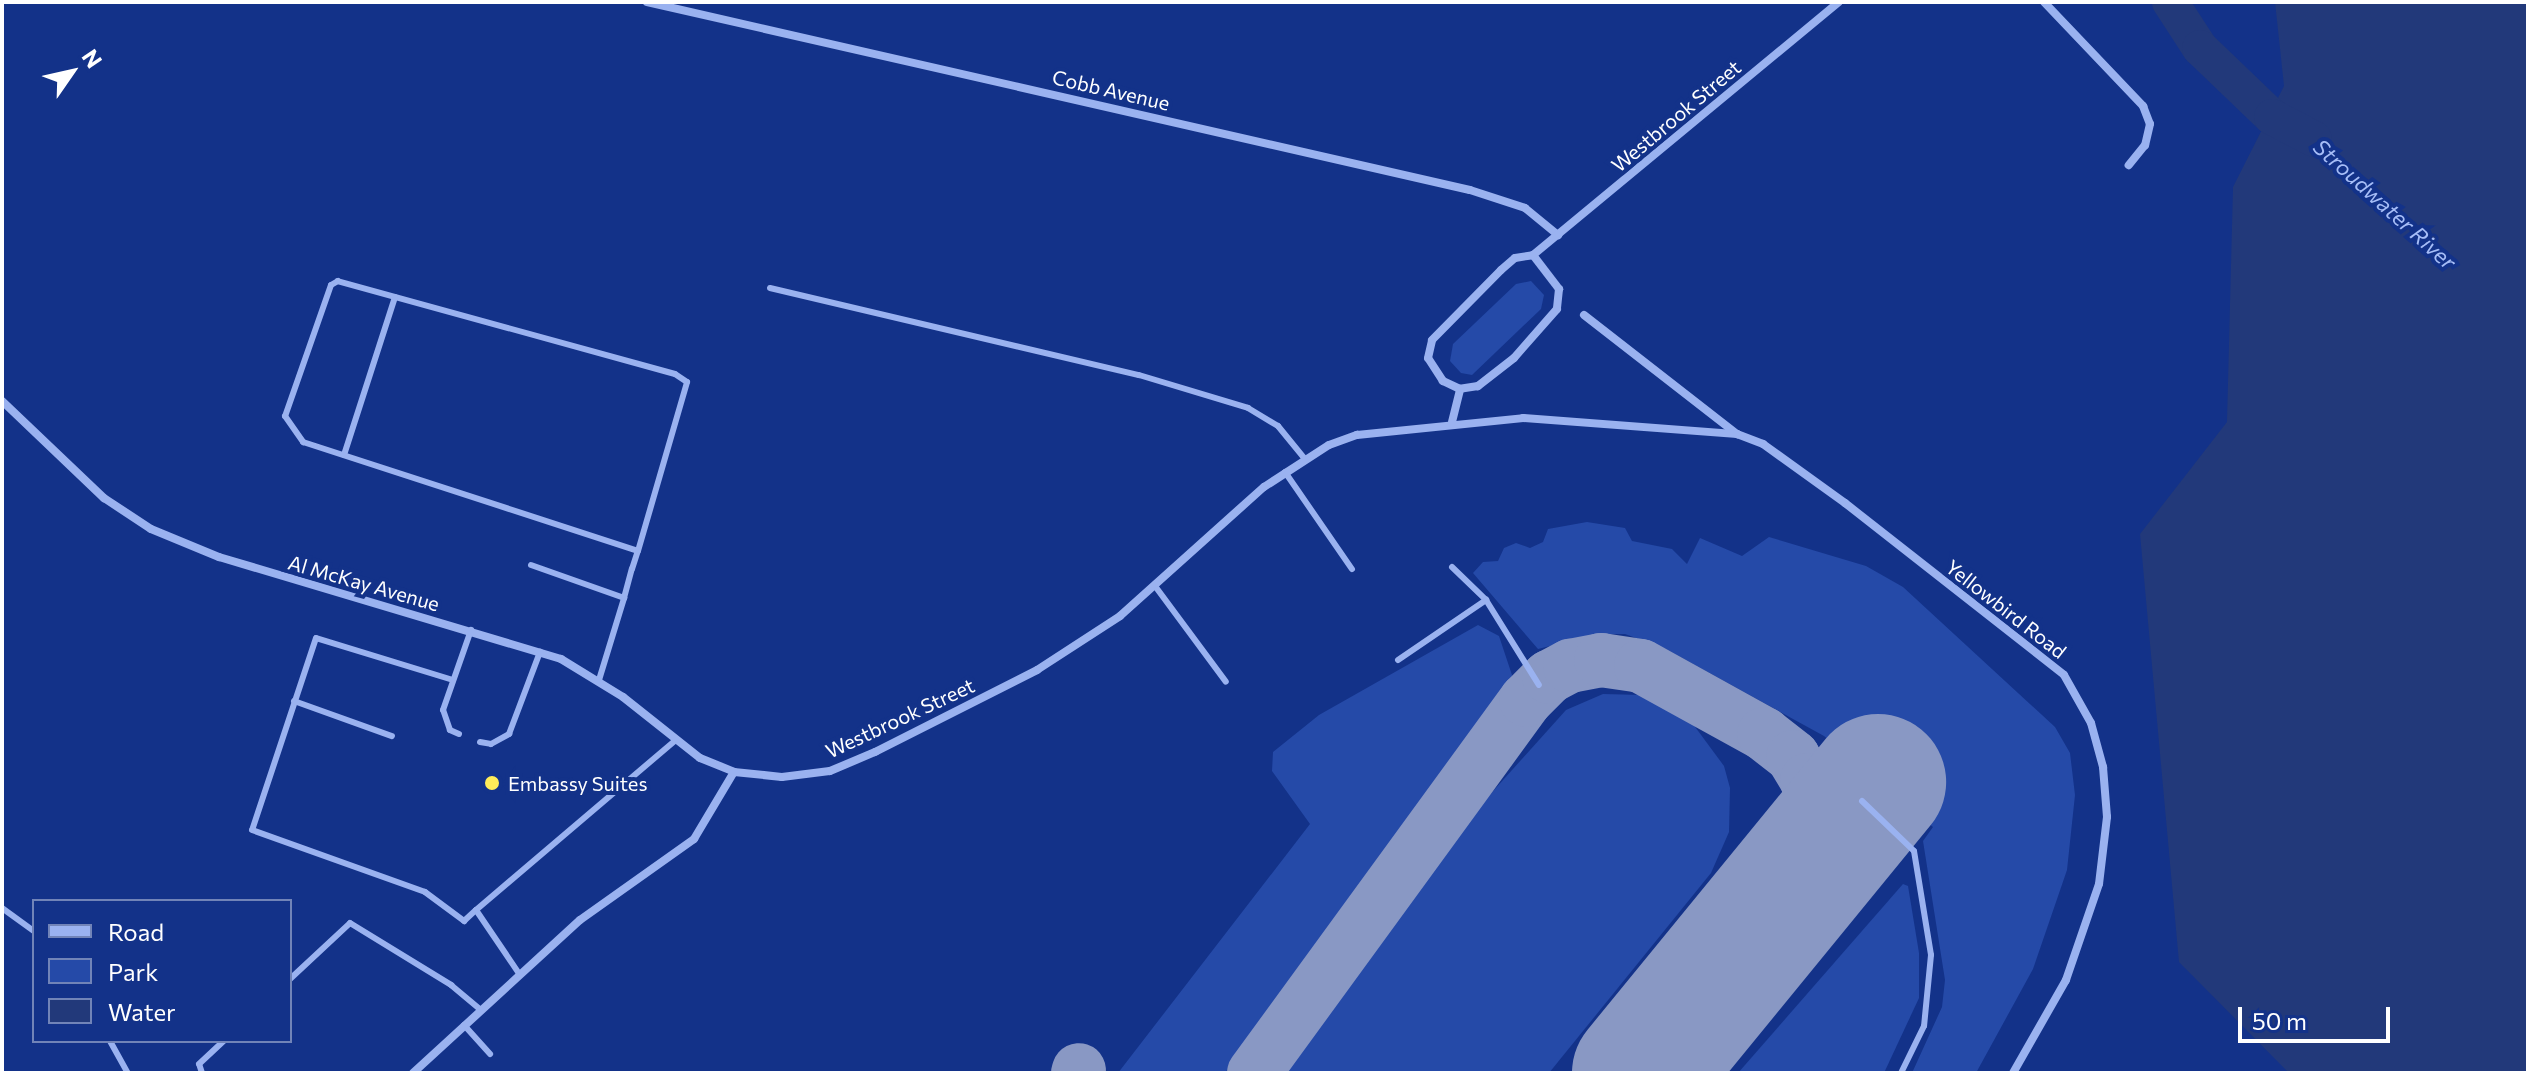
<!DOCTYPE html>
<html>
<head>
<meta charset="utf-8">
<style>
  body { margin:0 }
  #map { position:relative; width:2530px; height:1075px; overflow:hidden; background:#133289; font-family:Commissioner,sans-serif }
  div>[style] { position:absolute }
  .green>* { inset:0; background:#254aa8 }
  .water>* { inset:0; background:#22397a }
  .river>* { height:36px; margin:-18px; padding:0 18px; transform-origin:18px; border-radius:18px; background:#22397a }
  .taxiway>* { height:54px; margin:-27px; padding:0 27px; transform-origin:27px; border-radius:27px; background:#8998c4 }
  .runway>* { height:136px; margin:-68px; padding:0 68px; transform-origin:68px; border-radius:68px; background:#8998c4 }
  .service>* { height:6px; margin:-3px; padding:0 3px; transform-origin:3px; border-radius:3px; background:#9ab2f0 }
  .minor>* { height:8px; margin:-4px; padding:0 4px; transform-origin:4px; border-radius:4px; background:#9ab2f0 }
  .dots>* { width:22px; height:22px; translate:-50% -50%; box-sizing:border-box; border:4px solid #133289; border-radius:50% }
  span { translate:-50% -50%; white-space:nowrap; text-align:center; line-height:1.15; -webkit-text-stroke:8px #133289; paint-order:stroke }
  .street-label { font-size:20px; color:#fff }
  .poi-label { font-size:20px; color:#fff }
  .left { translate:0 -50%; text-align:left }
  .water-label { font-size:22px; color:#a6bdf7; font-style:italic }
  .frame { position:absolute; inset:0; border:4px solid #fff; pointer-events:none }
  .legend { position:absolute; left:32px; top:899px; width:260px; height:144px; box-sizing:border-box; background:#133289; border:2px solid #7184b8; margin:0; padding:10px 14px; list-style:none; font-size:24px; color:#fff }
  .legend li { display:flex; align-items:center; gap:16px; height:40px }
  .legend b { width:40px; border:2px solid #7184b8 }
  .north { position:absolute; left:32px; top:32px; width:80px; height:80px; -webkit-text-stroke:6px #133289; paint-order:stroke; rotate:56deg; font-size:22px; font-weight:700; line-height:32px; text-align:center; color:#fff }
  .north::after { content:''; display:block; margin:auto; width:28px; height:36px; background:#fff; clip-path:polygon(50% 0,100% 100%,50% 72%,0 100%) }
  .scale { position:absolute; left:2238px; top:1007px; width:152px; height:36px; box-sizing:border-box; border:4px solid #fff; border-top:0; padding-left:10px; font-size:24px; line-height:28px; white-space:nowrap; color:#fff; -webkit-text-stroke:6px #133289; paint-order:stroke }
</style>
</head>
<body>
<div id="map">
  <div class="green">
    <div style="clip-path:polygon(1531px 281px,1544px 295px,1541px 309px,1472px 375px,1461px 373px,1450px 361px,1453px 344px,1516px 284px)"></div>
    <div style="clip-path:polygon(1587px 522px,1625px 528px,1632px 541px,1672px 549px,1687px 564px,1700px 538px,1742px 556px,1769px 537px,1866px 566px,1903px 587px,2055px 727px,2070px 753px,2075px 795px,2067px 870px,2033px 969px,1976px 1073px,1912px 1073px,1942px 1007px,1945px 980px,1923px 841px,1933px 827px,1824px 736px,1666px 649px,1625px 634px,1598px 634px,1538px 649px,1473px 573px,1483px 562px,1498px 561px,1504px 548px,1516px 543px,1530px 548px,1543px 542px,1548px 529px)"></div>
    <div style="clip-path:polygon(1478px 625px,1499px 636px,1513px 678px,1225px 1073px,1118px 1073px,1310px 824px,1272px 771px,1273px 752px,1319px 715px)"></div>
    <div style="clip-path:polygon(1603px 694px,1642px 695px,1690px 720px,1724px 766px,1730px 788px,1729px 832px,1711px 873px,1549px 1073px,1282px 1073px,1468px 819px,1566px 710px)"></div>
    <div style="clip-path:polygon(1903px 884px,1908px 886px,1919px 953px,1919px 998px,1884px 1073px,1738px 1073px)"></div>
  </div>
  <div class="water">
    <div style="clip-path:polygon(2275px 2px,2528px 2px,2528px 1073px,2289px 1073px,2179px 962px,2140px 534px,2227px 422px,2233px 187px,2284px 86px)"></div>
  </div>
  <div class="river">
    <div style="left:2170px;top:2px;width:55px;rotate:56.9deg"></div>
    <div style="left:2200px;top:48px;width:100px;rotate:43.8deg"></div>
    <div style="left:2272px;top:117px;width:47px;rotate:27.6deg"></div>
  </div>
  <div class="taxiway">
    <div style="left:1078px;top:1073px;width:3px;rotate:-72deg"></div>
    <div style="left:1254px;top:1073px;width:462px;rotate:-53.9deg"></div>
    <div style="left:1526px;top:700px;width:33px;rotate:-45deg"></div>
    <div style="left:1549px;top:677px;width:24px;rotate:-28deg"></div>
    <div style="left:1570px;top:666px;width:32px;rotate:-11deg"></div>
    <div style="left:1601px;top:660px;width:40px;rotate:8.5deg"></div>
    <div style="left:1641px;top:666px;width:141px;rotate:28.9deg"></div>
    <div style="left:1764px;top:734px;width:37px;rotate:38deg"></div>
    <div style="left:1793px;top:757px;width:27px;rotate:59deg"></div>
    <div style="left:1807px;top:780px;width:39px;rotate:77deg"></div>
    <div style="left:1816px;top:818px;width:35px;rotate:100deg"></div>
    <div style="left:1810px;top:852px;width:41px;rotate:117.8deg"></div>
  </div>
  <div class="runway">
    <div style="left:1640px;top:1073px;width:376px;rotate:-50.7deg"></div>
  </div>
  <div class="service">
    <div style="left:770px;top:288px;width:379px;rotate:13.3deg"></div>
    <div style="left:1139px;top:375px;width:114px;rotate:16.8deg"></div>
    <div style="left:1248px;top:408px;width:35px;rotate:31deg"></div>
    <div style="left:1278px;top:426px;width:43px;rotate:50.7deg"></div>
    <div style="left:344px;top:455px;width:166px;rotate:-72.1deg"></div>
    <div style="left:1285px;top:472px;width:118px;rotate:55.4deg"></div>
    <div style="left:531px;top:565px;width:99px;rotate:19.5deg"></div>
    <div style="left:1452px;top:567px;width:47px;rotate:44.1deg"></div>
    <div style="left:1486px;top:600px;width:100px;rotate:58.1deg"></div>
    <div style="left:1155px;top:586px;width:119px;rotate:53.5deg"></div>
    <div style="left:1398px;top:660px;width:107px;rotate:-34.3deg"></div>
    <div style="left:453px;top:680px;width:143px;rotate:-163deg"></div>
    <div style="left:316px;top:638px;width:202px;rotate:108.4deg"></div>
    <div style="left:252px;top:830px;width:184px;rotate:19.7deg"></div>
    <div style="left:425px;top:892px;width:49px;rotate:36.6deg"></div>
    <div style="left:464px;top:921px;width:16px;rotate:-43deg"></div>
    <div style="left:476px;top:910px;width:78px;rotate:55.9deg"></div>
    <div style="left:599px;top:680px;width:86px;rotate:-73deg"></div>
    <div style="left:624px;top:598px;width:30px;rotate:-75deg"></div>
    <div style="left:632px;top:569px;width:19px;rotate:-72deg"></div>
    <div style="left:638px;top:551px;width:176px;rotate:-73.8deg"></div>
    <div style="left:687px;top:382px;width:14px;rotate:-146deg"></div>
    <div style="left:675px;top:374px;width:350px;rotate:-164.6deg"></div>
    <div style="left:338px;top:281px;width:8px;rotate:150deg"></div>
    <div style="left:331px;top:285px;width:139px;rotate:109.3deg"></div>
    <div style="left:285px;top:416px;width:32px;rotate:55deg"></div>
    <div style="left:303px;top:442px;width:352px;rotate:18deg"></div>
    <div style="left:294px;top:701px;width:104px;rotate:19.7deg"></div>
    <div style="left:459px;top:734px;width:10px;rotate:-156deg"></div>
    <div style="left:450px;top:730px;width:21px;rotate:-109deg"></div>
    <div style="left:443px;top:710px;width:85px;rotate:-70.7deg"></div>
    <div style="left:480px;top:742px;width:11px;rotate:10deg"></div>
    <div style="left:491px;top:744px;width:21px;rotate:-29deg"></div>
    <div style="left:509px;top:734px;width:88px;rotate:-69.3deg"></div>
    <div style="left:1862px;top:801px;width:72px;rotate:43.9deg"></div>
    <div style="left:1914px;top:851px;width:105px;rotate:80.7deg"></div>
    <div style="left:1931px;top:955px;width:71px;rotate:95.6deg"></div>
    <div style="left:1924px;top:1026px;width:52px;rotate:116.1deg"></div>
    <div style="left:2px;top:908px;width:39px;rotate:36deg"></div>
    <div style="left:476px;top:910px;width:262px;rotate:-40.4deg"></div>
    <div style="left:290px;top:979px;width:82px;rotate:-43deg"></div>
    <div style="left:350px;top:923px;width:119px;rotate:31.5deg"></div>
    <div style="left:451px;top:985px;width:39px;rotate:40deg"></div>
    <div style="left:464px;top:1025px;width:39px;rotate:48deg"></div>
    <div style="left:110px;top:1041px;width:37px;rotate:61deg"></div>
    <div style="left:202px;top:1073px;width:9px;rotate:-108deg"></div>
    <div style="left:199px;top:1064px;width:34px;rotate:-43deg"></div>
  </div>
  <div class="minor">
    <div style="left:647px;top:2px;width:844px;rotate:12.87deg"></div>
    <div style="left:1470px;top:190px;width:58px;rotate:18.1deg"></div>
    <div style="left:1525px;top:208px;width:43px;rotate:39.3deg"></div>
    <div style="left:2044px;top:2px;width:144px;rotate:46.4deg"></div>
    <div style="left:2143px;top:106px;width:19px;rotate:69deg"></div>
    <div style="left:2150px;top:124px;width:22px;rotate:103deg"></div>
    <div style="left:2145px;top:145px;width:26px;rotate:129deg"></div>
    <div style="left:1533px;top:255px;width:43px;rotate:52.6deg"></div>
    <div style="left:1559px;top:289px;width:20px;rotate:96deg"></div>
    <div style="left:1557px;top:309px;width:65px;rotate:131.3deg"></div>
    <div style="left:1514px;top:358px;width:46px;rotate:142.1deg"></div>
    <div style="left:1478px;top:386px;width:18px;rotate:171deg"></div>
    <div style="left:1460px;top:389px;width:19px;rotate:-155deg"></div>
    <div style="left:1443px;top:381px;width:27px;rotate:-123deg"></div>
    <div style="left:1428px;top:358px;width:18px;rotate:-77deg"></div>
    <div style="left:1432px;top:340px;width:98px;rotate:-45.4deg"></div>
    <div style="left:1501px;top:270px;width:18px;rotate:-41deg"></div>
    <div style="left:1515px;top:258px;width:18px;rotate:-9deg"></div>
    <div style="left:1533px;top:255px;width:397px;rotate:-39.6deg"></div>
    <div style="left:1584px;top:315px;width:194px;rotate:37.9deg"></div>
    <div style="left:2px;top:401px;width:141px;rotate:43.6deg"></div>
    <div style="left:104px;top:498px;width:56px;rotate:33.4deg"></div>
    <div style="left:151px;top:529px;width:74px;rotate:22.4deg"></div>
    <div style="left:219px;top:557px;width:357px;rotate:16.6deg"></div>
    <div style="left:561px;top:659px;width:73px;rotate:31.5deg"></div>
    <div style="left:623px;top:697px;width:98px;rotate:38.4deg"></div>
    <div style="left:700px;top:758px;width:37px;rotate:22deg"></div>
    <div style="left:734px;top:772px;width:48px;rotate:5.9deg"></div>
    <div style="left:782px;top:777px;width:48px;rotate:-7.1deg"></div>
    <div style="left:830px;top:771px;width:49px;rotate:-22.9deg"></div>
    <div style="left:875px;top:752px;width:182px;rotate:-26.8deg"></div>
    <div style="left:1037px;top:670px;width:99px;rotate:-33deg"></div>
    <div style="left:1120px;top:616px;width:193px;rotate:-41.9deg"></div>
    <div style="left:1264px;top:487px;width:77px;rotate:-32.9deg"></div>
    <div style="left:1329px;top:445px;width:30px;rotate:-20deg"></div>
    <div style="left:1357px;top:435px;width:167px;rotate:-5.8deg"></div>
    <div style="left:1523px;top:418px;width:215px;rotate:4.3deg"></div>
    <div style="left:1737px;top:434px;width:28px;rotate:21deg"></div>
    <div style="left:1763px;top:444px;width:101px;rotate:35.7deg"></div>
    <div style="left:1845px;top:503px;width:278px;rotate:38.1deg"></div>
    <div style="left:2064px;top:675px;width:55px;rotate:60.6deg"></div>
    <div style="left:2091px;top:723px;width:46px;rotate:74.7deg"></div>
    <div style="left:2103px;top:767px;width:50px;rotate:85.4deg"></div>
    <div style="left:2107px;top:817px;width:67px;rotate:96.8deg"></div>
    <div style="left:2099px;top:884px;width:102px;rotate:109deg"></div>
    <div style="left:2066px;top:980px;width:107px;rotate:119.7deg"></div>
    <div style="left:1452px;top:422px;width:34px;rotate:-76deg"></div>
    <div style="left:413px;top:1073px;width:226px;rotate:-42.5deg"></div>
    <div style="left:580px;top:920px;width:140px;rotate:-35.4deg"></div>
    <div style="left:694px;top:839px;width:78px;rotate:-59.2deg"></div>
  </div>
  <div class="dots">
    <div style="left:492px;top:783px;background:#ffec59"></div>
  </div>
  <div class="street-label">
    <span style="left:1111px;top:90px;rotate:13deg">Cobb Avenue</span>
    <span style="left:1676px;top:116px;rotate:-40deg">Westbrook Street</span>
    <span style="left:364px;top:583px;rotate:16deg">Al McKay Avenue</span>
    <span style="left:2006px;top:609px;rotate:38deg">Yellowbird Road</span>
    <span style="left:900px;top:718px;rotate:-25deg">Westbrook Street</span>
  </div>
  <div class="poi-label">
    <span class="left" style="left:508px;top:783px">Embassy Suites</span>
  </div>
  <div class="water-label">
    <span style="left:2385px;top:204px;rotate:42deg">Stroudwater River</span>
  </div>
  <div class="frame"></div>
  <ul class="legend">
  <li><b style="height:10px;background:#9ab2f0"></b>Road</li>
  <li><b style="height:22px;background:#254aa8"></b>Park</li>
  <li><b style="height:22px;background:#22397a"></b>Water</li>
  </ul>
  <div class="north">N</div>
  <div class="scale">50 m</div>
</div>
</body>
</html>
